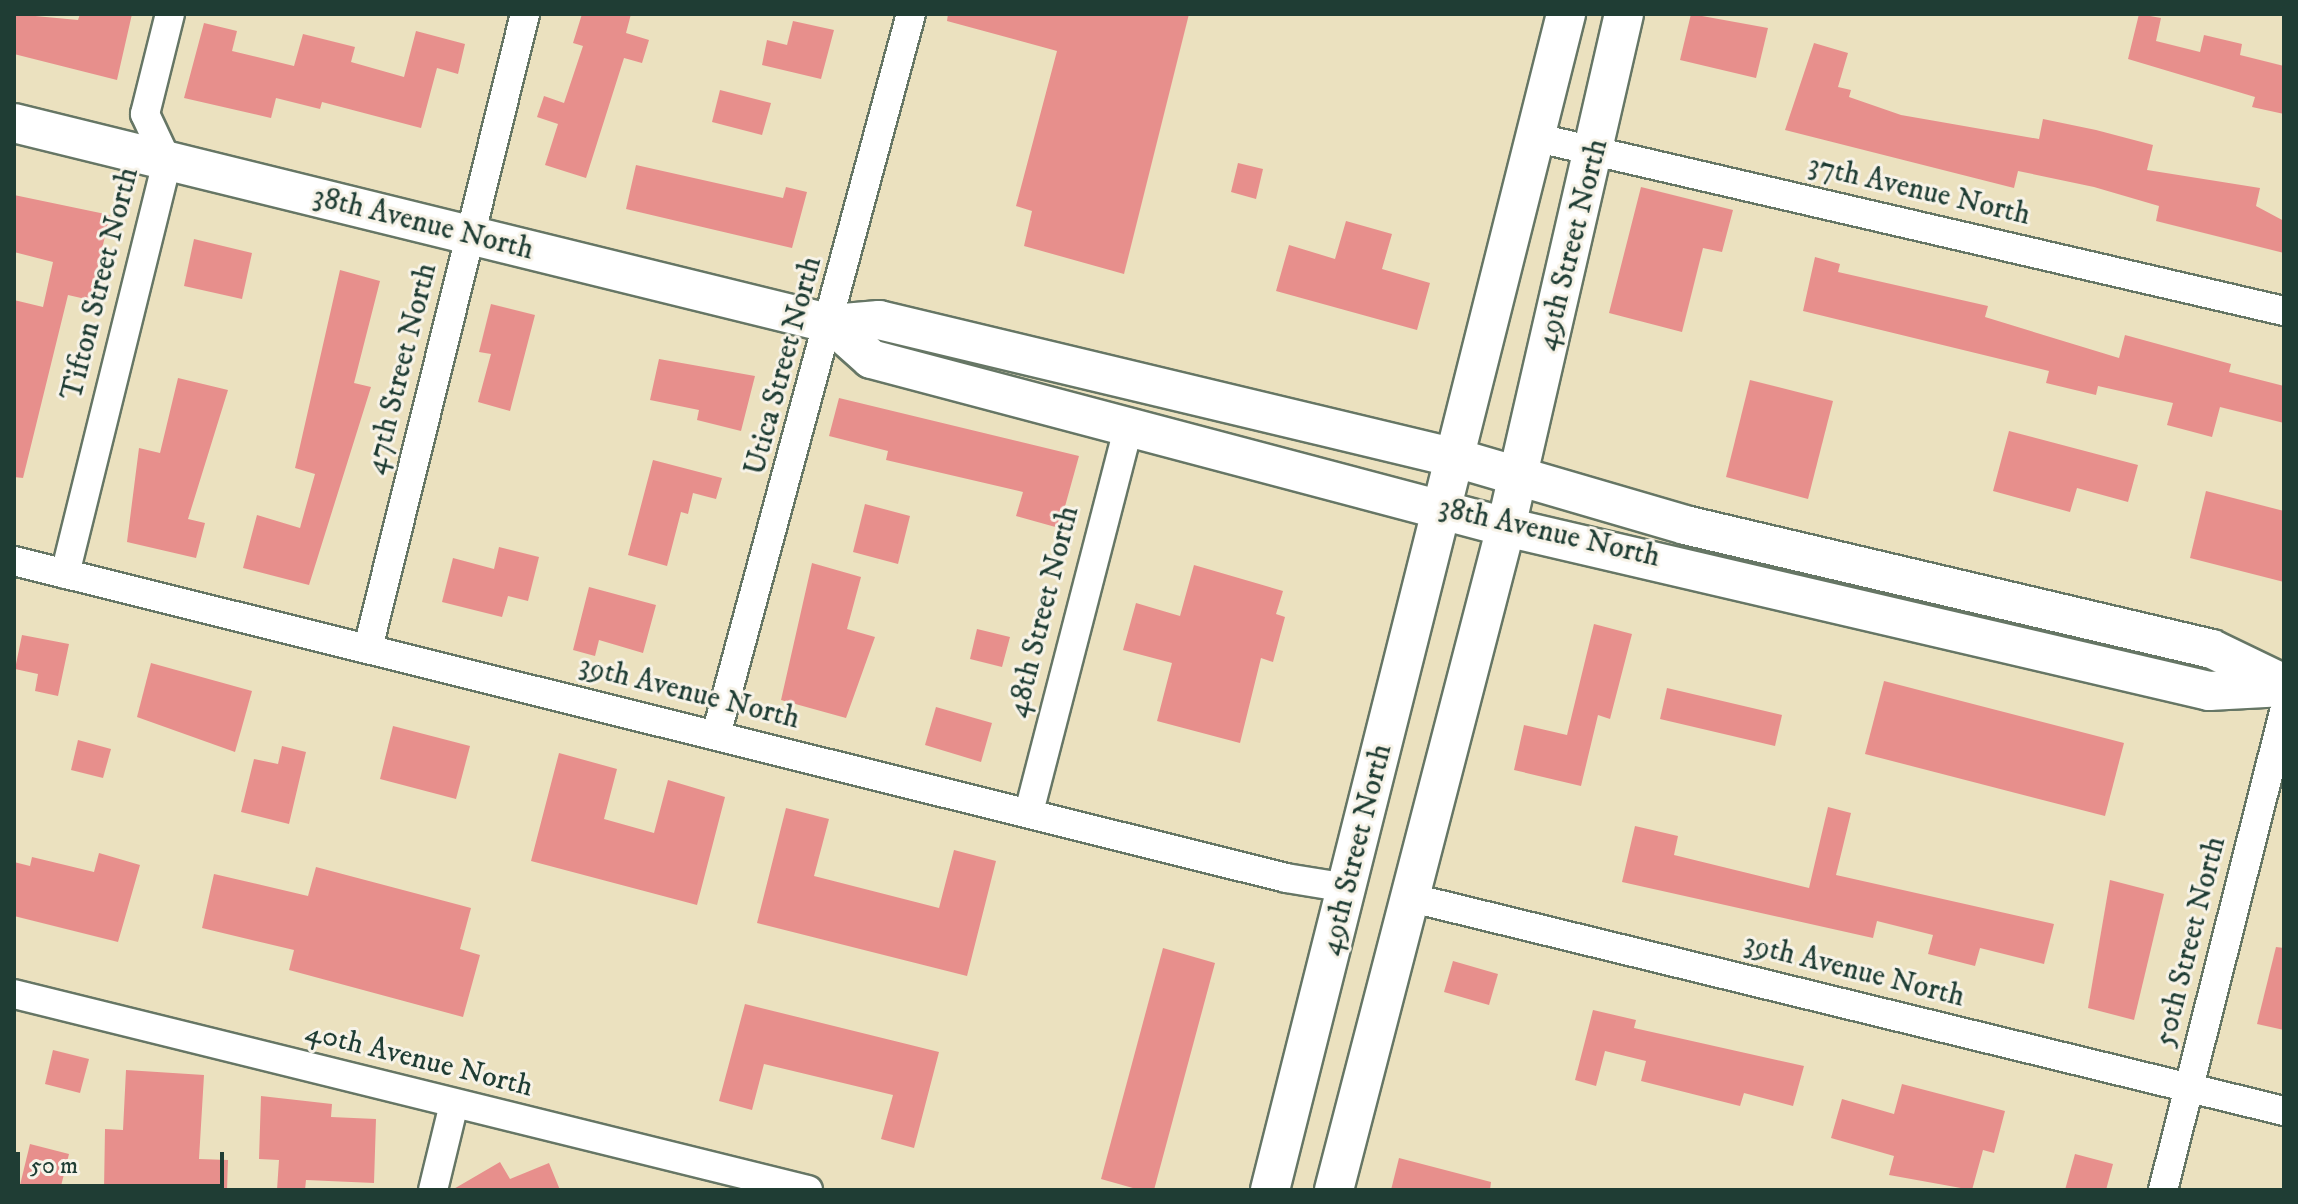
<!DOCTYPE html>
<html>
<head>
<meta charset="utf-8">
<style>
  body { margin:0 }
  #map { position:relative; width:2298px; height:1204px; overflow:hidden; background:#ebe1bf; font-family:"IM FELL DW Pica",serif }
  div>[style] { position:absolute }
  .building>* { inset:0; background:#e78f8c }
  .roads { filter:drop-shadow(2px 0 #667665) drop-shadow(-2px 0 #667665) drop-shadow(0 2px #667665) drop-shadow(0 -2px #667665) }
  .minor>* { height:28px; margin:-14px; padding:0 14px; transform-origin:14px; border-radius:14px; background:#fff }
  .secondary>* { height:38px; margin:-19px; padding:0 19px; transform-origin:19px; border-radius:19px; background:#fff }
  span { translate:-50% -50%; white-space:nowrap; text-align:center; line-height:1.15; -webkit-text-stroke:6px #f7f3e8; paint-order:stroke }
  .street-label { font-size:30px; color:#1f3d34 }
  .frame { position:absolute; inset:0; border:16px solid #1f3d34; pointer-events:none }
  .scale { position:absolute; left:16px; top:1152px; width:208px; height:36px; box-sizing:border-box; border:4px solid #1f3d34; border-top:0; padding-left:10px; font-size:24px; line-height:28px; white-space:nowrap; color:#1f3d34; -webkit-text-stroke:6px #f7f3e8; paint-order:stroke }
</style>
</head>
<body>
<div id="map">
  <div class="building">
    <div style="clip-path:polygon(14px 14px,78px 20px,80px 14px,132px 14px,117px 80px,14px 54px)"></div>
    <div style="clip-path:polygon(582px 14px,631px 14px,626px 33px,649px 40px,642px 63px,624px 58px,586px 178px,545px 165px,558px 124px,537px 117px,544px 96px,564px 103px,583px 46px,573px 43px)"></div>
    <div style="clip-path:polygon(948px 14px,1189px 14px,1124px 274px,1024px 246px,1032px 211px,1016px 206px,1057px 51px,947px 21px)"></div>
    <div style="clip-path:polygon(1691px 14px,1768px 28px,1756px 78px,1680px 60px)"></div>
    <div style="clip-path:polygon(2139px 14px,2161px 18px,2156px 41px,2200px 52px,2204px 35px,2242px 44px,2240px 55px,2284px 66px,2284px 114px,2252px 107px,2255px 97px,2128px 59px)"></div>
    <div style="clip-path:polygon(793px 21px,834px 30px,821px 79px,762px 65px,767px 40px,787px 45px)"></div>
    <div style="clip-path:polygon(204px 23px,237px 31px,232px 51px,294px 66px,303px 34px,355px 47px,351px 62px,404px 77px,416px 31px,465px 44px,458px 74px,437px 68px,421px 128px,322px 102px,320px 109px,276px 98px,271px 118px,184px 98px)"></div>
    <div style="clip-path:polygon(1814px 43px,1848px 53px,1838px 87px,1851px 90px,1849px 97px,1901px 115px,2039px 139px,2043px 119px,2096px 130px,2153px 145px,2147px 170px,2260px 188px,2256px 206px,2284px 221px,2284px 253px,2156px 221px,2159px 206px,2094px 187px,2018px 171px,2014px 188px,1785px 130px)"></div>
    <div style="clip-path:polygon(720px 90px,771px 103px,762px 135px,712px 122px)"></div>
    <div style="clip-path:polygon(1238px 163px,1263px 169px,1256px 199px,1231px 192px)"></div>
    <div style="clip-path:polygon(636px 165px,783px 198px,786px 187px,807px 192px,792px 248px,626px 209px)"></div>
    <div style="clip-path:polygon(1641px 187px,1733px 210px,1722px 252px,1703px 248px,1682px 332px,1609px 313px)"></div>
    <div style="clip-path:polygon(14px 195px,110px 215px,90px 300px,68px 295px,23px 478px,14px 477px,14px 300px,43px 307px,53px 262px,14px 252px)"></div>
    <div style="clip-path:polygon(1346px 221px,1392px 234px,1382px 269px,1430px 283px,1417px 330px,1276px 291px,1289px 245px,1335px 259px)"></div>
    <div style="clip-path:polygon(194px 239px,252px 253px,242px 299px,184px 286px)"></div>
    <div style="clip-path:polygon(1815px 257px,1840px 264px,1838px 272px,1988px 306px,1985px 317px,2119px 358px,2125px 335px,2231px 364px,2229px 372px,2284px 386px,2284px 423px,2220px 407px,2212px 437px,2167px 425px,2173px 403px,2098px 386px,2096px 395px,2046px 383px,2049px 371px,1803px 311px)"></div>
    <div style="clip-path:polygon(340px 270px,380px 281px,354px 383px,371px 387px,309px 585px,243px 568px,257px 515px,300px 528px,315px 474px,295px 468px)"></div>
    <div style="clip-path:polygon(491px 304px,535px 315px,510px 411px,478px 402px,491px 354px,479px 352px)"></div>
    <div style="clip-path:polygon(659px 359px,755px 376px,741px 431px,697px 420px,699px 410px,650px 400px)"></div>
    <div style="clip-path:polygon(178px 378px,228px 390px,188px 519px,205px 523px,196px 558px,127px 542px,139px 448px,160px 453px)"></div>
    <div style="clip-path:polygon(1750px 380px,1833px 401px,1808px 499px,1726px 477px)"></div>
    <div style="clip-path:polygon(839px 398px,1079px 456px,1059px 528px,1016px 516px,1023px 492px,886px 460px,888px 451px,829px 436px)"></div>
    <div style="clip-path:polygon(2009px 431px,2138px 465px,2128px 502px,2077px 488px,2070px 512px,1993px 491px)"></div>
    <div style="clip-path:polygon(653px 460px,722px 478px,716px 499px,693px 493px,688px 514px,681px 512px,667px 566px,628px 555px)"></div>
    <div style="clip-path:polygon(2206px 491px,2284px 511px,2284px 582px,2190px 558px)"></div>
    <div style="clip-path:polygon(865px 504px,910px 516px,898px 564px,853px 552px)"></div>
    <div style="clip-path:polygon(499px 547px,539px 557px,528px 601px,508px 596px,502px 617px,442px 602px,453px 558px,494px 569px)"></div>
    <div style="clip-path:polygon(812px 563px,861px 577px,847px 629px,875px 637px,846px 718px,781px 700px)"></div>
    <div style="clip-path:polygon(1194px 565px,1283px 591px,1276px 614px,1285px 617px,1273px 662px,1261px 658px,1240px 743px,1157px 721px,1172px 663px,1123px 650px,1136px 603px,1180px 616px)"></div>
    <div style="clip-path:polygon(589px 587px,656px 605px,643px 653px,599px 640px,595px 656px,573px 650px)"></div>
    <div style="clip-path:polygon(1594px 624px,1632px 634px,1610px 719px,1598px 715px,1581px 786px,1514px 770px,1524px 725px,1567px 735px)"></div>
    <div style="clip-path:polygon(977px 629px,1010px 637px,1002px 667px,970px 659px)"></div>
    <div style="clip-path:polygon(22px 635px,69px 644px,58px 696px,35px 691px,38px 674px,15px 669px)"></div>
    <div style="clip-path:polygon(151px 663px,252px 691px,235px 752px,137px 717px)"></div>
    <div style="clip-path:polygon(1884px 681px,2124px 743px,2105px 816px,1865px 754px)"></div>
    <div style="clip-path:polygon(1667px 688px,1782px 715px,1775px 746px,1660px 719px)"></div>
    <div style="clip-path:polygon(936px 707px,992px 723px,981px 762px,925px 745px)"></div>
    <div style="clip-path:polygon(393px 726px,470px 746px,456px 799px,380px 779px)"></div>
    <div style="clip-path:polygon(78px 740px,111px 749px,103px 778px,71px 770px)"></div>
    <div style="clip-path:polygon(282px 746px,306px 752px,289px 824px,241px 812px,254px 759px,278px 764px)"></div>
    <div style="clip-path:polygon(559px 753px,617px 769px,604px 819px,654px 833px,668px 780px,725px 797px,697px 905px,531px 861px)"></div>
    <div style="clip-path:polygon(1828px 807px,1851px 813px,1836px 875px,2054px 924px,2044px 964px,1980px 948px,1975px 966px,1928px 954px,1933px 935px,1877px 921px,1873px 938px,1622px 882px,1635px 826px,1678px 836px,1674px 855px,1809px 888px)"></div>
    <div style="clip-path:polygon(786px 808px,829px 819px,814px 876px,939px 908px,954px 850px,996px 861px,967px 976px,757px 923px)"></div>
    <div style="clip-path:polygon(99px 853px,140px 865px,118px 942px,14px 916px,14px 862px,30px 866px,32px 857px,94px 872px)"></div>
    <div style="clip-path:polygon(316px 867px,471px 908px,460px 949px,480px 955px,463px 1017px,289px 970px,294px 950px,202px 928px,214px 874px,308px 896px)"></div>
    <div style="clip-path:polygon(2110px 880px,2164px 894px,2134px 1020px,2088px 1008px)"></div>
    <div style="clip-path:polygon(2276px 947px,2284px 948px,2284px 1030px,2257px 1024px)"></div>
    <div style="clip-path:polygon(1163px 948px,1215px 963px,1154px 1190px,1140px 1190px,1101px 1179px)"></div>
    <div style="clip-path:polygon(1453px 961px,1498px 974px,1489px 1005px,1444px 992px)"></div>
    <div style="clip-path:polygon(745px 1004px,939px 1052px,914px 1148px,881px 1139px,893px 1095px,764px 1064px,752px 1110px,719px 1101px)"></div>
    <div style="clip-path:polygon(1593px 1010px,1636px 1020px,1634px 1028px,1804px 1066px,1793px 1106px,1744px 1093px,1740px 1106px,1641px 1081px,1646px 1061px,1605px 1051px,1596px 1086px,1575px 1080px)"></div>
    <div style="clip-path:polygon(53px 1050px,89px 1059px,80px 1093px,45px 1084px)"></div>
    <div style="clip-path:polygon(126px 1070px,204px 1075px,199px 1159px,228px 1160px,227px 1190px,104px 1190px,105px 1129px,123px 1130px)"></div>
    <div style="clip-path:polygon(1902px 1084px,2005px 1111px,1994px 1153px,1983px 1150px,1972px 1190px,1889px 1175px,1894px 1156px,1831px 1138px,1842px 1099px,1894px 1114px)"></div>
    <div style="clip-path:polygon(261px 1096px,332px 1104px,331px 1117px,376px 1119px,374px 1183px,306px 1180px,305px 1190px,277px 1190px,279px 1160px,259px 1159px)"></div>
    <div style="clip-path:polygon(30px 1144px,69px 1154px,60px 1190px,20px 1185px)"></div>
    <div style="clip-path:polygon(2075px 1154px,2113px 1164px,2106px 1190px,2065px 1190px)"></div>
    <div style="clip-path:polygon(1399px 1158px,1491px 1182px,1490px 1190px,1391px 1190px)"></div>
    <div style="clip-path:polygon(500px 1162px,510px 1179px,549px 1163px,560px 1190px,452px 1190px)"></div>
  </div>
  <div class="roads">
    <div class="minor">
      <div style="left:1538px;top:138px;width:766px;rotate:13.06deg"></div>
      <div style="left:14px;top:561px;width:1311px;rotate:13.99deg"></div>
      <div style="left:1286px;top:878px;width:63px;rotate:9.2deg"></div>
      <div style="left:65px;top:574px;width:425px;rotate:-76.1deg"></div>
      <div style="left:167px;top:161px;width:52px;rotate:-115.1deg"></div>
      <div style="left:145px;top:114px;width:103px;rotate:-76deg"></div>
      <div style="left:368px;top:648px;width:653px;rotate:-76.09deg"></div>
      <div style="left:716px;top:735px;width:747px;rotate:-74.87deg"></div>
      <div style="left:1029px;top:812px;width:397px;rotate:-75.5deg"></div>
      <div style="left:1408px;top:897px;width:902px;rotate:13.73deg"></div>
      <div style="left:14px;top:994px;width:818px;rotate:13.87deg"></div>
      <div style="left:433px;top:1190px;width:89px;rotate:-76.3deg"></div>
      <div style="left:2163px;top:1190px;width:494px;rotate:-75.8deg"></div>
    </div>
    <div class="secondary">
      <div style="left:14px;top:123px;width:842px;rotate:13.81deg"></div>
      <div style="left:832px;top:324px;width:47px;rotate:-4.9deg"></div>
      <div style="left:879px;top:320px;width:593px;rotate:13.45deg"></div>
      <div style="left:1456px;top:458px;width:239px;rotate:16.3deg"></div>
      <div style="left:1685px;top:525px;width:541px;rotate:13.24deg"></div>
      <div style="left:2212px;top:649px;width:80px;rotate:25.9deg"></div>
      <div style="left:832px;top:324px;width:52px;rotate:41.9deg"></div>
      <div style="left:871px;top:359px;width:657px;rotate:14.82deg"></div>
      <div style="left:1506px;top:527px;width:722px;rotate:13.13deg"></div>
      <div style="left:2209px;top:691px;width:75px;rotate:-3.1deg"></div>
      <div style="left:1270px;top:1190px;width:1213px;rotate:-75.87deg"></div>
      <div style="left:1334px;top:1190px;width:685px;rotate:-75.46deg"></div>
      <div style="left:1506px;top:527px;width:526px;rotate:-77.05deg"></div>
    </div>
  </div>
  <div class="street-label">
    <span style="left:1919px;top:191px;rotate:13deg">37th Avenue North</span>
    <span style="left:423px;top:224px;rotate:14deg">38th Avenue North</span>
    <span style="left:1573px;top:245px;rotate:-76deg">49th Street North</span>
    <span style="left:101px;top:284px;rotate:-76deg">Tifton Street North</span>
    <span style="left:784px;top:366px;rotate:-75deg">Utica Street North</span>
    <span style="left:402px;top:369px;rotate:-76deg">47th Street North</span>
    <span style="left:1549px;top:533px;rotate:13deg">38th Avenue North</span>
    <span style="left:1044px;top:612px;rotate:-76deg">48th Street North</span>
    <span style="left:689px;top:693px;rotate:14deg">39th Avenue North</span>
    <span style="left:1357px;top:850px;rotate:-76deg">49th Street North</span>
    <span style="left:2191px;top:942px;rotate:-76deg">50th Street North</span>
    <span style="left:1854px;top:971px;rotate:14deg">39th Avenue North</span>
    <span style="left:419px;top:1060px;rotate:14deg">40th Avenue North</span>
  </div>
  <div class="frame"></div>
  <div class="scale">50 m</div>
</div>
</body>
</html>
